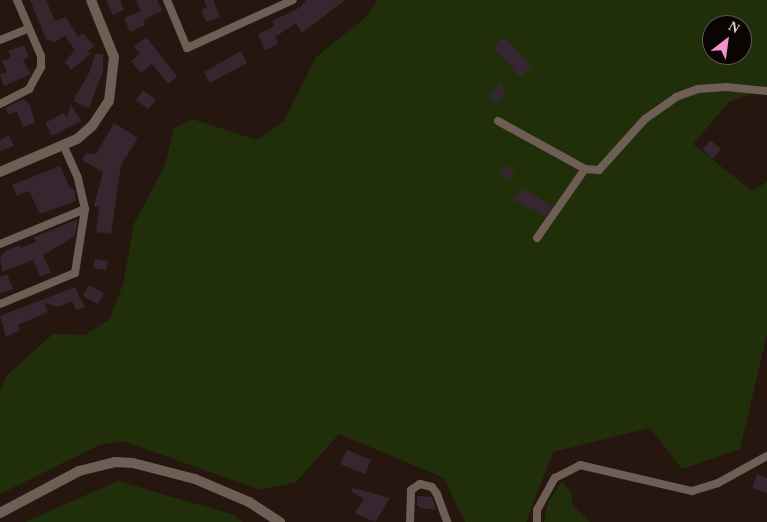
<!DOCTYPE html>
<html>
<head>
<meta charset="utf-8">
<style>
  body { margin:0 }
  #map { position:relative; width:767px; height:522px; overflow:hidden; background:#251710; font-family:"Times New Roman",serif }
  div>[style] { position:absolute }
  .green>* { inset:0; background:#202f09 }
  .building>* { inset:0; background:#35262f }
  .minor>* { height:8px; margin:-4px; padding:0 4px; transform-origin:4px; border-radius:4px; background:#6f5e55 }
  .tertiary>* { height:10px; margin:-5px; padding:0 5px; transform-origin:5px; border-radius:5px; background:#6f5e55 }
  span { translate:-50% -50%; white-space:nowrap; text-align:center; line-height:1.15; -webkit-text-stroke:4.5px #0a0503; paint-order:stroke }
  .north { position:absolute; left:702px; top:15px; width:50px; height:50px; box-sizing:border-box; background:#0a0503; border:1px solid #5d5652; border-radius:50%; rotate:30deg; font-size:14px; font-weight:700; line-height:20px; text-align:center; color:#d9cfc9 }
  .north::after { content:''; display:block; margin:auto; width:18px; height:22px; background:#f790ce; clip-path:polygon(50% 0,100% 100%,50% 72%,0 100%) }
</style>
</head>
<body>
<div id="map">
  <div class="green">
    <div style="clip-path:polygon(evenodd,378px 0,767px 0,767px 89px,729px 102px,693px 144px,752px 191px,767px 182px,767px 334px,740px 449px,682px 469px,650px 428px,553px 452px,526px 522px,465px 522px,444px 478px,339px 434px,296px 482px,261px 490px,123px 441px,99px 445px,0 494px,0 392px,7px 375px,53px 334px,85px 335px,110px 319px,123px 284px,134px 224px,165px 165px,174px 128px,192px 119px,257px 140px,284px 121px,316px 57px,366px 17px,378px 0,712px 25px,742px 25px,742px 55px,712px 55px,712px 25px)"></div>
    <div style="clip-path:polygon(118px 481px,234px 515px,243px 522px,25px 522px)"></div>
    <div style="clip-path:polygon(562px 482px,572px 493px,572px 505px,590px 522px,544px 522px,548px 502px)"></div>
  </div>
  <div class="building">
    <div style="clip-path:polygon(30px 0,46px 0,55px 21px,66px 17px,78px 37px,83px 33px,94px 46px,87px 53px,92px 53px,71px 70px,65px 62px,75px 50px,65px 36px,54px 42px,46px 39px)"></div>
    <div style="clip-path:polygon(106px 0,120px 0,124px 10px,113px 15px)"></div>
    <div style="clip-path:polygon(136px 0,157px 0,162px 11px,143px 20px,145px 25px,130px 32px,124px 18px,141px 11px)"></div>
    <div style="clip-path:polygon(204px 0,213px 0,220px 17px,206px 22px,201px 10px,207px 7px)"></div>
    <div style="clip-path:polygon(306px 0,345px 0,302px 33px,296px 23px,275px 37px,278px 44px,265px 50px,258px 34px,275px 26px,272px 21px,301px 7px)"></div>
    <div style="clip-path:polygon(504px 36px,532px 67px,520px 77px,493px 47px)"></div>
    <div style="clip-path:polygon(146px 37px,177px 76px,168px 84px,152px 64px,141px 73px,131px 61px,140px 54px,134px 47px)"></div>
    <div style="clip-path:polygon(24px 45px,29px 57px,23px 60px,31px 74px,4px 86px,0 75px,7px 72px,2px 61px,11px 58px,8px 51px)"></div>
    <div style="clip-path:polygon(241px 51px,247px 63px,210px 83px,204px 72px)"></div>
    <div style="clip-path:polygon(95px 54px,103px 54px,103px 71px,89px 108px,73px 101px,90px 71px)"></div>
    <div style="clip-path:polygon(499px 84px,506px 90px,497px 103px,489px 97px)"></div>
    <div style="clip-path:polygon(143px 90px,156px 100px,148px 109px,136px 100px)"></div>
    <div style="clip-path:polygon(24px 99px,30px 105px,35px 123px,23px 127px,17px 112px,8px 114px,5px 108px)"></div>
    <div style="clip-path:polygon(71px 104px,81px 121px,52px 136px,45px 123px,64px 113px,67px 117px)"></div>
    <div style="clip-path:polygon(114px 123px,138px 138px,121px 165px,111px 234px,96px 232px,99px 207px,94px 206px,103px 172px,82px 160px,86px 153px,96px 154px)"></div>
    <div style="clip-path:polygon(9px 135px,14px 146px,0 151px,0 140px)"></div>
    <div style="clip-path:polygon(710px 140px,721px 149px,713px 159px,703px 150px)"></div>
    <div style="clip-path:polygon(506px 165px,515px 174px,509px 180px,499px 171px)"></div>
    <div style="clip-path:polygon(60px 166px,69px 186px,75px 191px,76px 201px,40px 214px,29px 191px,17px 196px,12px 185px)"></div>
    <div style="clip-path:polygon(522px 188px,553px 206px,545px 216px,514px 200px)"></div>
    <div style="clip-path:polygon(78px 219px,75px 236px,43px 255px,51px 273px,40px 276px,33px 260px,2px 272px,0 256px,7px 250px,20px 245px,21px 248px,36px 242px,34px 237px)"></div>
    <div style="clip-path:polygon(95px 259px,108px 261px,106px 270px,93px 268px)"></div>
    <div style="clip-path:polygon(7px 274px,13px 289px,0 294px,0 277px)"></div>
    <div style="clip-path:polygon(89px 285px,104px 293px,98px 304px,83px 296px)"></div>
    <div style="clip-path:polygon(75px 287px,85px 307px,76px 310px,72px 301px,58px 307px,44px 303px,48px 312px,18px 325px,20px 330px,6px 337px,0 316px)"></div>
    <div style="clip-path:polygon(347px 450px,371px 460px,365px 474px,340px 464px)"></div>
    <div style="clip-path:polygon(757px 474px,767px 478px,767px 493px,752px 488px)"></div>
    <div style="clip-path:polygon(353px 488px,390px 498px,375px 522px,355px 513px,364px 499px,351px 491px)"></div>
    <div style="clip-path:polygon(417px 496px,432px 497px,436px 510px,421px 508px,417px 505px)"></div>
  </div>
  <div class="minor">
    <div style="left:167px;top:0;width:52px;rotate:67.4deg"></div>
    <div style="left:187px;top:48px;width:116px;rotate:-24.4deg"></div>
    <div style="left:0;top:40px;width:31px;rotate:-22deg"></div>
    <div style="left:0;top:104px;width:33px;rotate:-27deg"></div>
    <div style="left:29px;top:89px;width:25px;rotate:-61deg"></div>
    <div style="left:41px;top:67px;width:11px;rotate:-90deg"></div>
    <div style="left:41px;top:56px;width:61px;rotate:-113.2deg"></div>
    <div style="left:498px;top:121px;width:99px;rotate:28.9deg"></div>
    <div style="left:585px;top:169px;width:14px;rotate:4deg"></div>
    <div style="left:599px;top:170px;width:69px;rotate:-48deg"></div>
    <div style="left:645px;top:119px;width:38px;rotate:-35deg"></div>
    <div style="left:676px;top:97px;width:23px;rotate:-20deg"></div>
    <div style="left:698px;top:89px;width:28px;rotate:-4deg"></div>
    <div style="left:726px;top:87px;width:41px;rotate:5.6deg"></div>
    <div style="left:537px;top:238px;width:84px;rotate:-55.2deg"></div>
    <div style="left:0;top:244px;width:92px;rotate:-22.4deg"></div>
    <div style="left:0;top:304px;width:81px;rotate:-22.5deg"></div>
    <div style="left:75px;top:273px;width:65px;rotate:-81.1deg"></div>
    <div style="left:85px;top:209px;width:32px;rotate:-103deg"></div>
    <div style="left:78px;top:178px;width:35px;rotate:-114deg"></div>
    <div style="left:410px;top:522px;width:32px;rotate:-88deg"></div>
    <div style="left:411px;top:490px;width:11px;rotate:-34deg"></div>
    <div style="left:420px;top:484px;width:12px;rotate:14deg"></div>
    <div style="left:432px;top:487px;width:9px;rotate:54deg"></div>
    <div style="left:437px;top:494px;width:30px;rotate:70deg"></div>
    <div style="left:537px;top:522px;width:12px;rotate:-90deg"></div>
    <div style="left:537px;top:510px;width:37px;rotate:-61deg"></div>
    <div style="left:555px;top:478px;width:28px;rotate:-27deg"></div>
    <div style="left:580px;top:465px;width:115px;rotate:13.1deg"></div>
    <div style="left:692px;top:491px;width:27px;rotate:-17deg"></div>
    <div style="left:718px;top:483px;width:56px;rotate:-28.9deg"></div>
  </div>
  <div class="tertiary">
    <div style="left:0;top:172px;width:84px;rotate:-23.2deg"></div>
    <div style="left:77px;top:139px;width:20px;rotate:-41deg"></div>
    <div style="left:92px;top:126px;width:30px;rotate:-56deg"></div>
    <div style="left:109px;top:101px;width:44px;rotate:-83.5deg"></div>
    <div style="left:114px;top:57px;width:61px;rotate:-112deg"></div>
    <div style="left:0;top:513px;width:89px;rotate:-28deg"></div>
    <div style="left:79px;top:471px;width:36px;rotate:-14deg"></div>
    <div style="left:114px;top:462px;width:19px;rotate:3deg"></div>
    <div style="left:133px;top:463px;width:64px;rotate:14.5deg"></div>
    <div style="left:195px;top:479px;width:59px;rotate:23.1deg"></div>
    <div style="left:249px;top:502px;width:37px;rotate:33deg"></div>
  </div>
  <div class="north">N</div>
</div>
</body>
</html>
